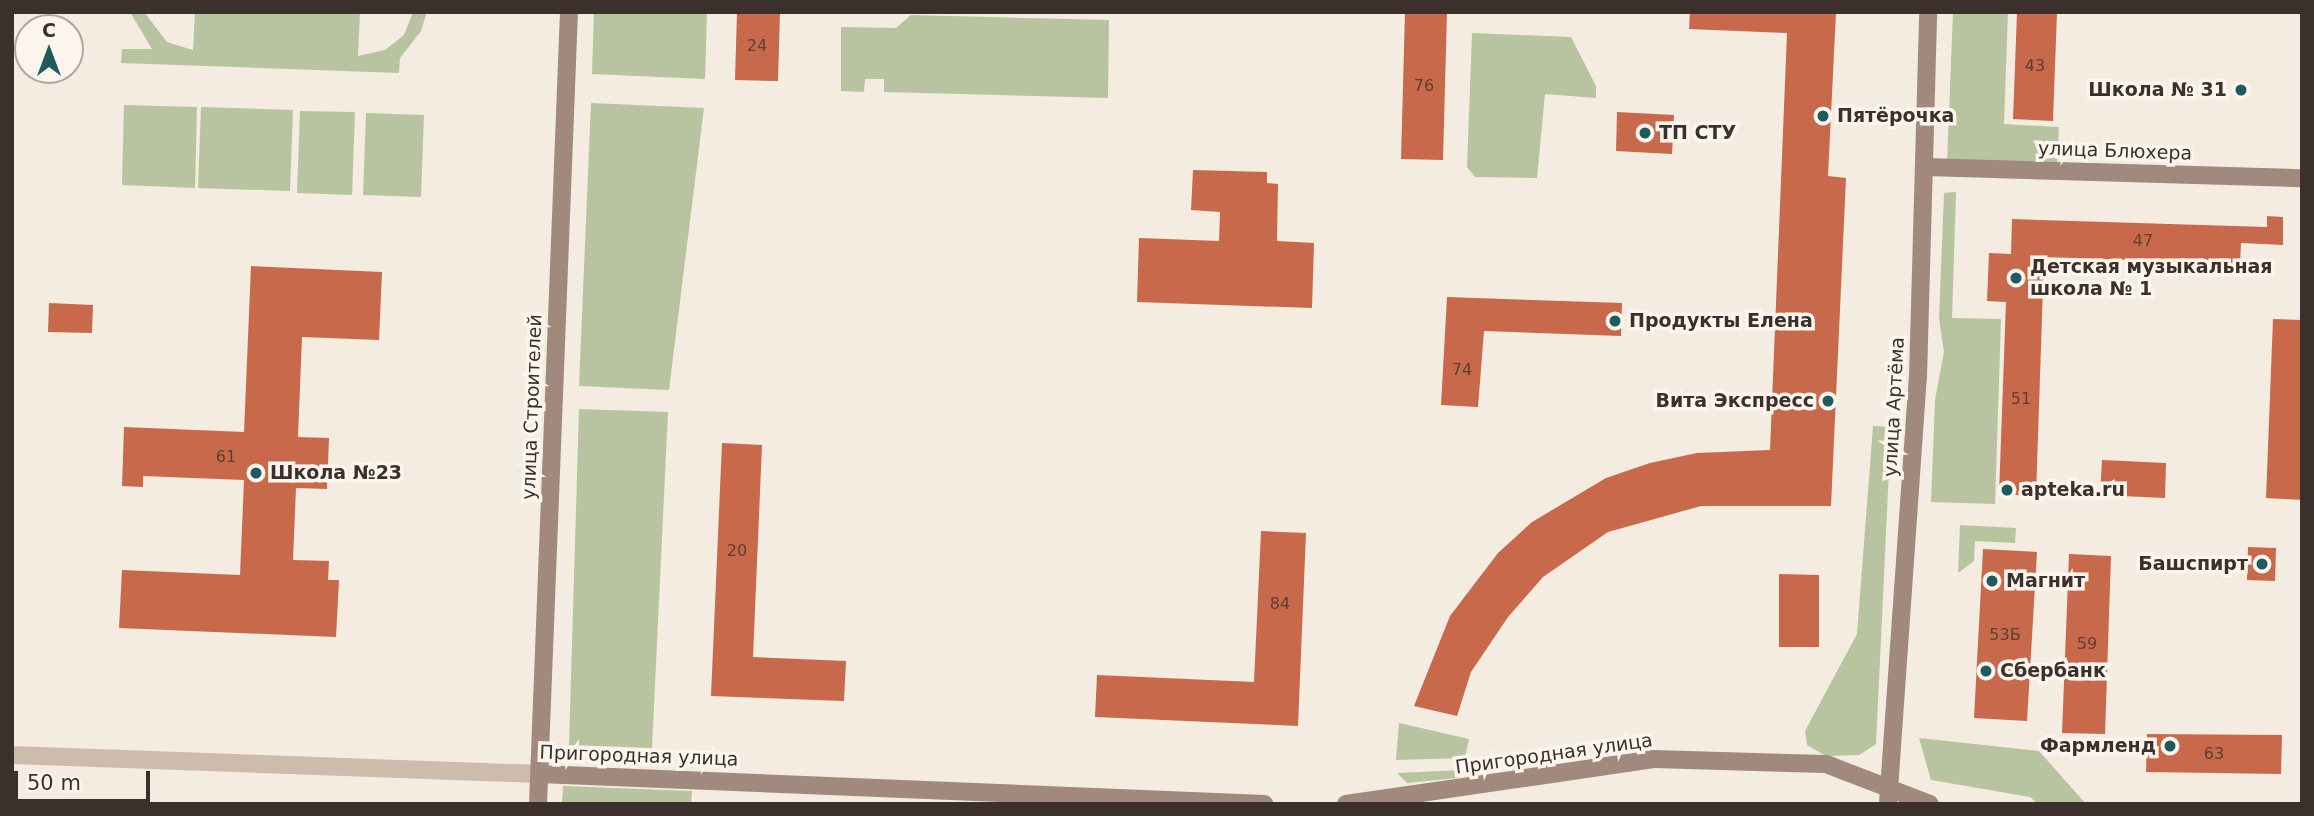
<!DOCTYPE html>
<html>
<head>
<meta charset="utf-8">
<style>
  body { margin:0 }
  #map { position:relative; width:2314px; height:816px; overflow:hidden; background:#f4ebe1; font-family:"DejaVu Sans",sans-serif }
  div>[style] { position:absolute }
  .green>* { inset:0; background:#b8c4a0 }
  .building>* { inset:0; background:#c8694b }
  .street>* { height:18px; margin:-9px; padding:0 9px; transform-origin:9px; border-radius:9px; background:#cdbbac }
  .secondary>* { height:18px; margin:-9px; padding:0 9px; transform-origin:9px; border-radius:9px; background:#a18a7d }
  .dots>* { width:19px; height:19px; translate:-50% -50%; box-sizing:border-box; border:4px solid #fbf5ee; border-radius:50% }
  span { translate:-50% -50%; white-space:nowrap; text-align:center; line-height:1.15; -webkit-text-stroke:7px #fbf5ee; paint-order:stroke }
  .number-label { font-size:16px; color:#5e3e33 }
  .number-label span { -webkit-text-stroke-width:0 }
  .poi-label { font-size:19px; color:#3b302b; font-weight:700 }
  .right { translate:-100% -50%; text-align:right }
  .left { translate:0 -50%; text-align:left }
  .street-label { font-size:19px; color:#3b302b }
  .frame { position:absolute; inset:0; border:14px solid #3b302b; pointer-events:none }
  .north { position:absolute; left:14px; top:14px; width:70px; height:70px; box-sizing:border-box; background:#fbf5ee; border:2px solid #aea6a0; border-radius:50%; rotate:0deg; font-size:19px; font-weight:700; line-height:28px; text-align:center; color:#3b302b }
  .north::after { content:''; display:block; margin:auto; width:24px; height:32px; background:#1f5a5e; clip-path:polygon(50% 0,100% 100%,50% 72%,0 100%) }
  .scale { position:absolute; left:14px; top:771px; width:136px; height:32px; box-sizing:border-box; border:4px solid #3b302b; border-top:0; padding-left:9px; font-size:21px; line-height:24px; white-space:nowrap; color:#3b302b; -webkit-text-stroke:5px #fbf5ee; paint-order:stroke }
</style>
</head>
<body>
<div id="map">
  <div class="green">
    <div style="clip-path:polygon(130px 12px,144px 12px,167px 42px,193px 50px,195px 12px,360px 12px,358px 56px,385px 50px,404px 35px,413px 12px,427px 12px,421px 31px,400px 58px,399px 73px,121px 63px,122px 49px,152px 49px)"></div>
    <div style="clip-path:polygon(594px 12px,707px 12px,705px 79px,592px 74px)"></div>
    <div style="clip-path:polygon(1953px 12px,2008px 12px,2004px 124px,2059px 127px,2057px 166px,1947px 162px)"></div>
    <div style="clip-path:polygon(911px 15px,1109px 20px,1108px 98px,884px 92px,884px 79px,865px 79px,864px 92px,841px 91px,841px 27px,896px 28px)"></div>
    <div style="clip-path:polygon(1472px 33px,1571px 37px,1596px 86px,1596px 98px,1545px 94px,1537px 178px,1475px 177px,1467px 167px)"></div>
    <div style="clip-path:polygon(591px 103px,704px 108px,669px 390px,579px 386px)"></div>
    <div style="clip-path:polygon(124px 105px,197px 107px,195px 188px,122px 185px)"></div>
    <div style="clip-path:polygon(201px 107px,293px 110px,290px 191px,198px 188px)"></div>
    <div style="clip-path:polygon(300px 111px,355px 112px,352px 195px,297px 193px)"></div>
    <div style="clip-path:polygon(366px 113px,424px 115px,421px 197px,363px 195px)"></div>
    <div style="clip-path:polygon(1956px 192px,1952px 318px,2001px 319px,1995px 504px,1931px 502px,1935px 400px,1944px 352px,1939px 319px,1944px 193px)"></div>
    <div style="clip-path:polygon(579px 409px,668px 412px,652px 748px,569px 745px)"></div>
    <div style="clip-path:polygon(1873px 426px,1891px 427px,1876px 744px,1859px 755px,1826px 756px,1807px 745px,1805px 731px,1857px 634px)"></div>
    <div style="clip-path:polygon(1960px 525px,2016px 528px,2015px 543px,1975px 541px,1974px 561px,1958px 573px)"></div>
    <div style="clip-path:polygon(1399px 723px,1469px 739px,1465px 758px,1396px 760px)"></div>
    <div style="clip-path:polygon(1919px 738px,2039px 751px,2086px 804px,2038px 804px,2030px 797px,1931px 780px)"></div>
    <div style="clip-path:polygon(1463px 770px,1457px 778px,1407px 783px,1397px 773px)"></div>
    <div style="clip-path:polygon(563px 786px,692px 791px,691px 804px,562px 804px)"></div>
  </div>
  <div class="building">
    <div style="clip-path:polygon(737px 12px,780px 12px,778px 81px,735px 80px)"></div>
    <div style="clip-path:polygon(1405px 12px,1447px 12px,1443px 160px,1401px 159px)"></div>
    <div style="clip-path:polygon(1690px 12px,1836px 12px,1828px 176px,1846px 178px,1831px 506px,1701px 506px,1608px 532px,1543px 577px,1508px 617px,1471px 672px,1457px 716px,1414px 706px,1450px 616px,1498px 553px,1532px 522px,1606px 478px,1650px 463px,1697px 453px,1770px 450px,1787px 33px,1689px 29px)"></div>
    <div style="clip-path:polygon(2017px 12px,2057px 12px,2053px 121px,2013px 119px)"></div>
    <div style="clip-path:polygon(1617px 112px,1674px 115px,1672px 154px,1616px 151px)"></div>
    <div style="clip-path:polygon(1193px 170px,1267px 172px,1267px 183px,1278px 184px,1277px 241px,1314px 243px,1312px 308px,1137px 302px,1139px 238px,1219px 241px,1220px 212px,1191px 210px)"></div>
    <div style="clip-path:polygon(2267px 216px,2283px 217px,2283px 245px,2241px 243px,2240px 264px,2044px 257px,2036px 496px,1999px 494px,2006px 302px,1987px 301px,1989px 253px,2011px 254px,2012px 219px,2267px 227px)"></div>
    <div style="clip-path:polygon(251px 266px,382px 272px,379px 340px,302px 337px,298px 437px,329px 438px,327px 489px,296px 488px,293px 560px,329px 561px,328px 580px,339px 580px,336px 637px,119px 628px,122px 570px,240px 575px,244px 480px,143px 476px,143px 487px,122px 486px,124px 427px,244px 432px)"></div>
    <div style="clip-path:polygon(1447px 297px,1622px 303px,1621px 336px,1484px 331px,1478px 407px,1441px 405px)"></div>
    <div style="clip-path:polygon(49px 303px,93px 305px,92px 333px,48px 332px)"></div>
    <div style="clip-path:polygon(2273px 319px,2302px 320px,2302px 500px,2266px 498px)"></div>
    <div style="clip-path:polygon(722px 443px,762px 445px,753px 657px,846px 661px,844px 701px,711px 696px)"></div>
    <div style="clip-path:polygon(2102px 460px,2166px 463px,2165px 498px,2100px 495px)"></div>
    <div style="clip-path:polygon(1261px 531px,1306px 533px,1298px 726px,1095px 717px,1097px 675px,1254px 682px)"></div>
    <div style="clip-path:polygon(2248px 547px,2276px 548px,2275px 581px,2247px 580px)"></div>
    <div style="clip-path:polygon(1983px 549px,2037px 552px,2027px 721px,1974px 718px)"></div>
    <div style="clip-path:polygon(2069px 554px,2111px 556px,2105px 734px,2062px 733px)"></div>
    <div style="clip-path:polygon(1779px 574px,1819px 575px,1819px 647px,1779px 647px)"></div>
    <div style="clip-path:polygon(2147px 734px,2282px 735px,2281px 774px,2146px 772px)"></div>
  </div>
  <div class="street">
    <div style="left:12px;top:755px;width:528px;rotate:2.06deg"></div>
  </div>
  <div class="secondary">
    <div style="left:1926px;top:167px;width:376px;rotate:1.7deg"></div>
    <div style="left:540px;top:774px;width:725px;rotate:2.37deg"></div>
    <div style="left:538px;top:804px;width:793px;rotate:-87.76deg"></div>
    <div style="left:1346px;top:804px;width:311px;rotate:-8.3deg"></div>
    <div style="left:1654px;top:759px;width:172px;rotate:1.7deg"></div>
    <div style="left:1826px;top:764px;width:111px;rotate:21deg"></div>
    <div style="left:1888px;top:804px;width:428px;rotate:-86deg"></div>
    <div style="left:1918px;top:377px;width:365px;rotate:-88.4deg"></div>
  </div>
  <div class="dots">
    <div style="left:2241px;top:90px;background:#1f5a5e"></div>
    <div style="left:1823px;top:116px;background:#1f5a5e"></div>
    <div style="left:1645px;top:133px;background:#1f5a5e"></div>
    <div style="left:2016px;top:278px;background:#1f5a5e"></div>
    <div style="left:1615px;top:321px;background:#1f5a5e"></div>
    <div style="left:1828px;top:401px;background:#1f5a5e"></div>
    <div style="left:256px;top:473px;background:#1f5a5e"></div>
    <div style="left:2007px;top:490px;background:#1f5a5e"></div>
    <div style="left:2262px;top:564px;background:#1f5a5e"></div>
    <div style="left:1992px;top:581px;background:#1f5a5e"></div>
    <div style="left:1986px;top:671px;background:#1f5a5e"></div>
    <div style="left:2170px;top:746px;background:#1f5a5e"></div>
  </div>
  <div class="number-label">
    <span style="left:757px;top:46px">24</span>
    <span style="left:2035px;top:66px">43</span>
    <span style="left:1424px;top:86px">76</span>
    <span style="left:2143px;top:241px">47</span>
    <span style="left:1462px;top:370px">74</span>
    <span style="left:2021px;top:399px">51</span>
    <span style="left:226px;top:457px">61</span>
    <span style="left:737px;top:551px">20</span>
    <span style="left:1280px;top:604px">84</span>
    <span style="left:2005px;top:635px">53Б</span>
    <span style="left:2087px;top:644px">59</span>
    <span style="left:2214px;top:754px">63</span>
  </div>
  <div class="poi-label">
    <span class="right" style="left:2227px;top:90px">Школа № 31</span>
    <span class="left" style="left:1837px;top:116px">Пятёрочка</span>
    <span class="left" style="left:1659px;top:133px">ТП СТУ</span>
    <span class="left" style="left:2030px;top:278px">Детская музыкальная<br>школа № 1</span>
    <span class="left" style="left:1629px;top:321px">Продукты Елена</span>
    <span class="right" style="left:1814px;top:401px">Вита Экспресс</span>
    <span class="left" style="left:270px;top:473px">Школа №23</span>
    <span class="left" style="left:2021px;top:490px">apteka.ru</span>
    <span class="right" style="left:2248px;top:564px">Башспирт</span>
    <span class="left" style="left:2006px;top:581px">Магнит</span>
    <span class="left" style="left:2000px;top:671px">Сбербанк</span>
    <span class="right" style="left:2156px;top:746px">Фармленд</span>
  </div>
  <div class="street-label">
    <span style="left:2115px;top:151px;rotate:2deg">улица Блюхера</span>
    <span style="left:532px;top:407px;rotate:-88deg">улица Строителей</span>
    <span style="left:1894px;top:407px;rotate:-87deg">улица Артёма</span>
    <span style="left:1554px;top:754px;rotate:-8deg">Пригородная улица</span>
    <span style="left:639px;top:756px;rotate:2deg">Пригородная улица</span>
  </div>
  <div class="frame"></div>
  <div class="north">С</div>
  <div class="scale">50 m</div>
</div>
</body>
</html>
